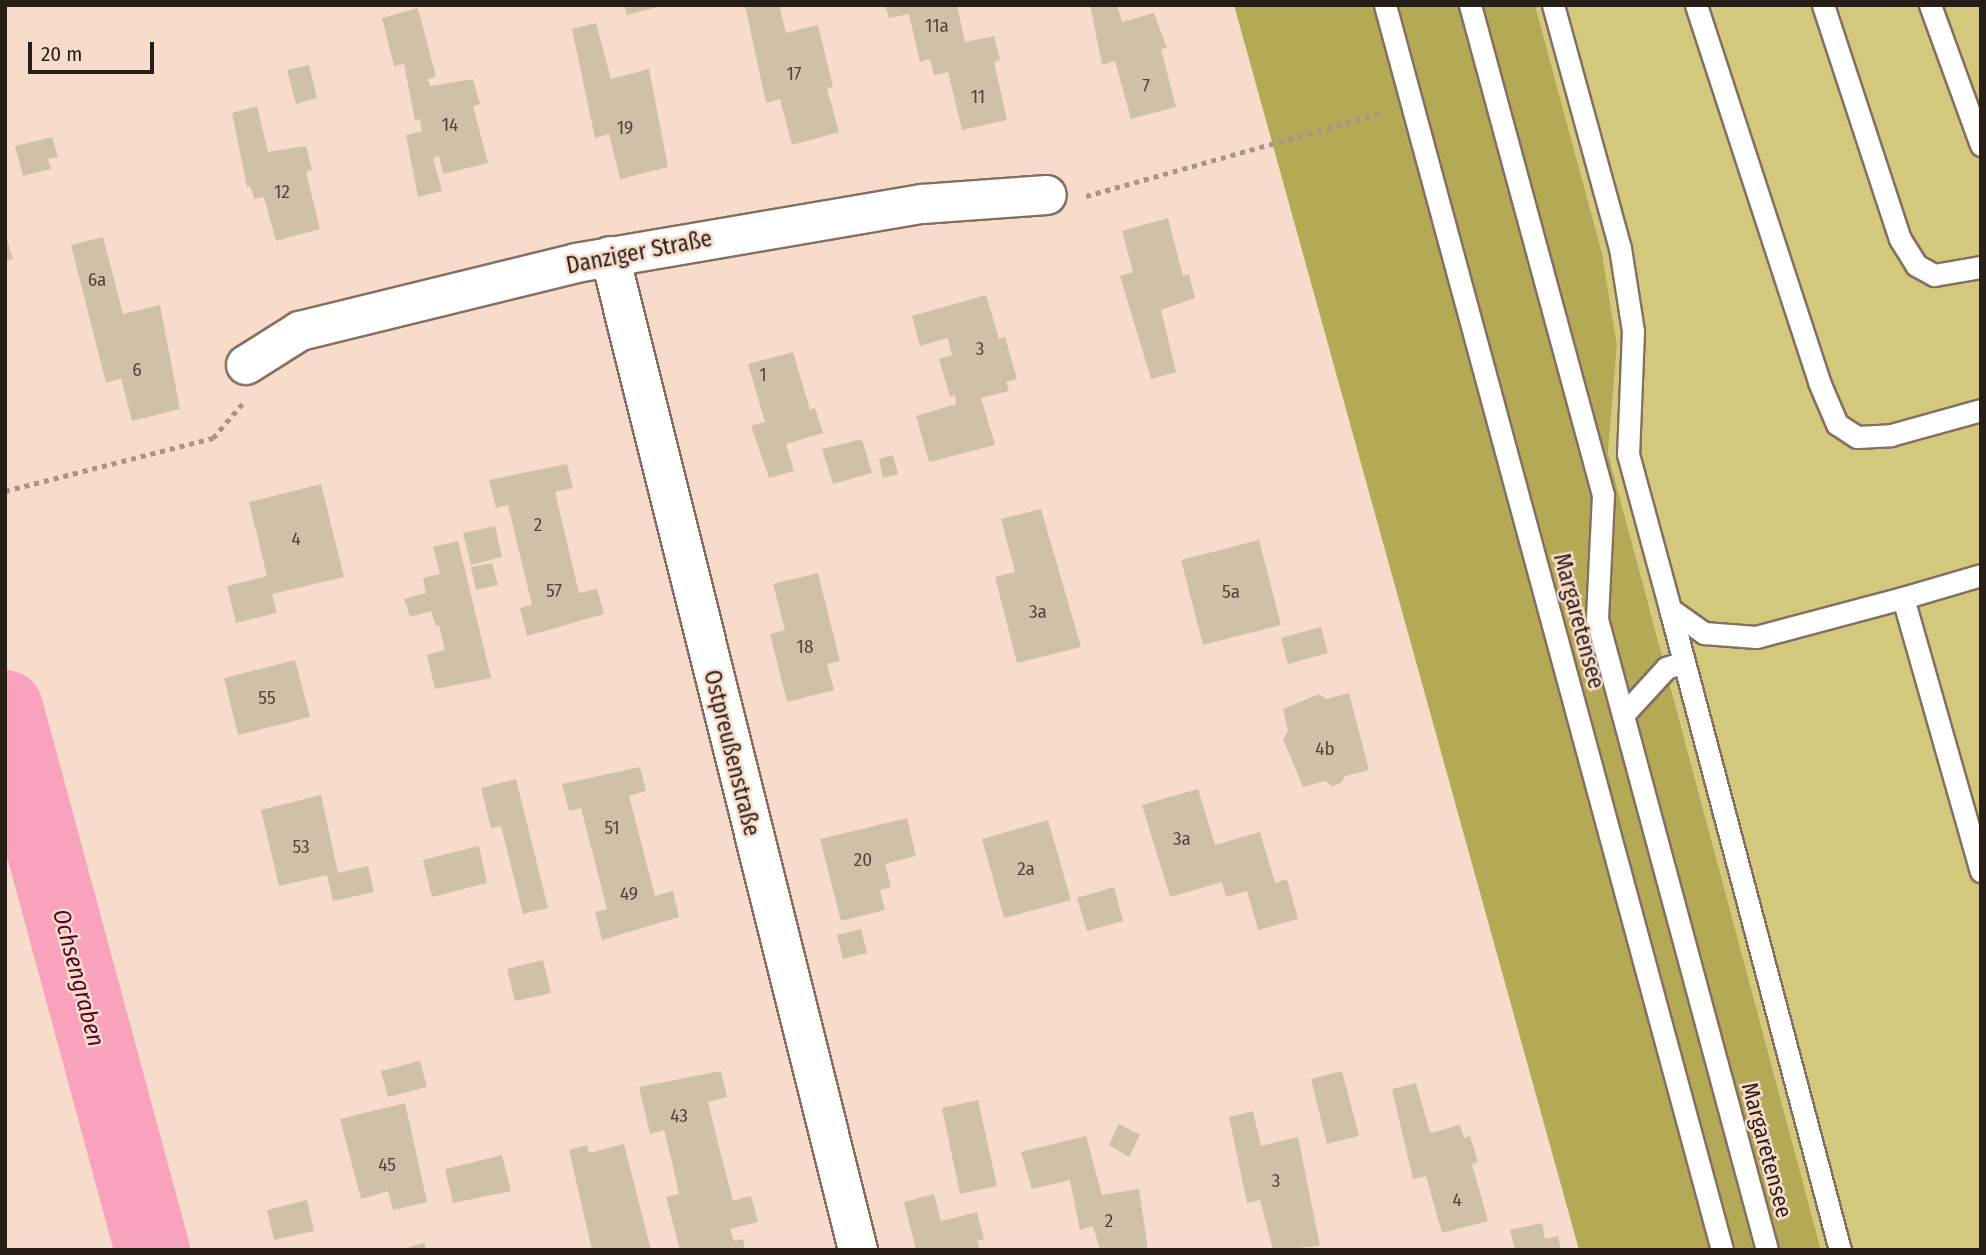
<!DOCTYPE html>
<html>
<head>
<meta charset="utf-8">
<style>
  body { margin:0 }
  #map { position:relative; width:1986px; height:1255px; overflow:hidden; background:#f8dccb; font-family:"Fira Sans Condensed",sans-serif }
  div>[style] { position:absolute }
  .green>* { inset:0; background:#d2c97c }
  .forest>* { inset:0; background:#b4aa56 }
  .river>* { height:75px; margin:-37.5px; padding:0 37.5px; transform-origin:37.5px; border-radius:37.5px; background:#f9a2bb }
  .building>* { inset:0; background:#d1c0a8 }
  .path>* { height:4.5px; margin-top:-2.25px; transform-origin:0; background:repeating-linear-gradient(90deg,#a99487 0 5px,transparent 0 10px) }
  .roads { filter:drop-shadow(2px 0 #876e5f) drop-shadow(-2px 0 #876e5f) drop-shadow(0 2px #876e5f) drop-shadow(0 -2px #876e5f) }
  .lane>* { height:21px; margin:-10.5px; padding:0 10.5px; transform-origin:10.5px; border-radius:10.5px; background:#fff }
  .street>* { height:38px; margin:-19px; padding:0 19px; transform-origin:19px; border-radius:19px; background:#fff }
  span { translate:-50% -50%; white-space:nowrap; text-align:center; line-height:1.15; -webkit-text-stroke:5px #f8dccb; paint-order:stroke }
  .number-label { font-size:19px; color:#52463c }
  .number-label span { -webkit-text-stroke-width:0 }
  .street-label { font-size:23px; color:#281e18 }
  .water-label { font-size:24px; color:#510426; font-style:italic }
  .frame { position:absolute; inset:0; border:7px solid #281e18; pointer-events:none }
  .scale { position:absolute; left:28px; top:42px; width:126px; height:32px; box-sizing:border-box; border:4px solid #281e18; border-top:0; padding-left:9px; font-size:21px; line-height:24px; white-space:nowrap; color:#281e18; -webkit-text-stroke:5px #f8dccb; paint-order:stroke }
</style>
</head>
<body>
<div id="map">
  <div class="green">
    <div style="clip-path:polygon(1535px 5px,1981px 5px,1981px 1250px,1821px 1250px,1608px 452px,1617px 345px,1602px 253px)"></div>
  </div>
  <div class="forest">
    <div style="clip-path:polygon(1234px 5px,1535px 5px,1602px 253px,1617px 345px,1608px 453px,1821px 1250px,1579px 1250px)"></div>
  </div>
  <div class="river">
    <div style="left:5px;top:707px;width:563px;rotate:74.85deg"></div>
  </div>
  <div class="building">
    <div style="clip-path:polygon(624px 5px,662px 5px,662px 6px,627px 15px)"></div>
    <div style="clip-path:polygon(745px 5px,779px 5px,786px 33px,818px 25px,833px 87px,827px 89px,839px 132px,792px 145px,780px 99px,766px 103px)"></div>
    <div style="clip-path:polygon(885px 5px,957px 5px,965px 42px,994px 36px,1000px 60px,994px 62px,1007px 120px,962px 130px,948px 72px,934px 75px,930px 59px,920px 62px,909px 14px,889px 18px)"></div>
    <div style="clip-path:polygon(1090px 5px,1117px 5px,1122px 22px,1154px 13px,1167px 48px,1161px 49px,1176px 107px,1131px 119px,1115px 61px,1102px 65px)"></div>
    <div style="clip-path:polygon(418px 8px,436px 77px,428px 79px,430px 86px,473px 79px,480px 104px,473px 106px,488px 163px,443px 174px,439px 156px,433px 158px,442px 191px,418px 197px,406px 135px,422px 131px,420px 119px,415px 120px,404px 64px,394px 66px,382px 18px)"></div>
    <div style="clip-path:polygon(596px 23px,611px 79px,649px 69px,668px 167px,620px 179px,609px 134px,595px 138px,572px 29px)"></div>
    <div style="clip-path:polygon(309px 65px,317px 98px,296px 104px,287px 70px)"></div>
    <div style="clip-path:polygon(257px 106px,268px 152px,306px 146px,312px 170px,306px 172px,320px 229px,276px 241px,264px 197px,254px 199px,250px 186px,247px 187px,232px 113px)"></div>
    <div style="clip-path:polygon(52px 137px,58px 157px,48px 159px,51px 169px,23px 176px,15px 146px)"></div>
    <div style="clip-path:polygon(1168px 218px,1183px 276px,1189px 274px,1195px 298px,1161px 310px,1176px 372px,1151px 379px,1120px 276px,1133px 272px,1122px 231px)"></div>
    <div style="clip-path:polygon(5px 233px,13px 259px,5px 261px)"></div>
    <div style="clip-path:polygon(103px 237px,123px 314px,160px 305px,180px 409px,132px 421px,121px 378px,106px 383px,71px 245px)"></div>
    <div style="clip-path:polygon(986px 295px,999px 339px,1005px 337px,1017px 379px,1006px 382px,1009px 391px,981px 398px,995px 445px,929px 462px,916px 416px,956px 404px,955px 395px,950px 397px,939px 359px,952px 355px,948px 338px,920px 346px,912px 316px)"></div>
    <div style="clip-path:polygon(793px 352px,810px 410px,815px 408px,823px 433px,786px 444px,794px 471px,769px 478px,751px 426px,765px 422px,748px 364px)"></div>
    <div style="clip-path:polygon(862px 439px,872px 473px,833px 484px,822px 449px)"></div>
    <div style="clip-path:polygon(893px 455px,898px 474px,883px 478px,879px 459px)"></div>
    <div style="clip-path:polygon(567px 464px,573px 488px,555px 492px,579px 593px,597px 589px,604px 614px,527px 636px,520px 608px,532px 605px,508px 505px,496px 508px,489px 480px)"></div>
    <div style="clip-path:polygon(321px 484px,344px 577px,272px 594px,277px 613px,236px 623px,227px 586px,267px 576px,249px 502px)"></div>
    <div style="clip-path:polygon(1041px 509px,1081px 647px,1017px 663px,995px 577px,1015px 572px,1001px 519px)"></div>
    <div style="clip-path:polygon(495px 526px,502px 557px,471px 565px,463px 533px)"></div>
    <div style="clip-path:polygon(1259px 540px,1281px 625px,1203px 645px,1181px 560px)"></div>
    <div style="clip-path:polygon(458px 541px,491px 678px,435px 689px,427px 655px,445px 650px,439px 625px,436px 626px,431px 611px,410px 617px,404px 599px,426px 593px,423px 578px,440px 574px,433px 547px)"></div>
    <div style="clip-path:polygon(492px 563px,498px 585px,476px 590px,471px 567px)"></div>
    <div style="clip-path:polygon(818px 573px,840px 661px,827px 664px,834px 690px,787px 702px,770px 634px,785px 630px,773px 584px)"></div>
    <div style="clip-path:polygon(1321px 627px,1328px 653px,1288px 664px,1281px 638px)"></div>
    <div style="clip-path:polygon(295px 660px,310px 717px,238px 735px,224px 678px)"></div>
    <div style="clip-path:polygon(1349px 693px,1369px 770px,1345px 776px,1341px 783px,1332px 786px,1325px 781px,1303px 787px,1283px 739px,1288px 731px,1283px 709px,1319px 694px,1326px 699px)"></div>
    <div style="clip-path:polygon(640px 767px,646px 791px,629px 796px,655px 896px,673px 891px,679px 917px,602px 940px,595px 912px,607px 909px,581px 808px,569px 811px,562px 784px)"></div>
    <div style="clip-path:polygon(516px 779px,548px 908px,523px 914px,501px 826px,491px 828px,481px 788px)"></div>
    <div style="clip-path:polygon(1198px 789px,1215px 845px,1260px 832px,1275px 883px,1287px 879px,1298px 919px,1258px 930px,1247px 891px,1226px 897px,1222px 882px,1170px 897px,1142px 805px)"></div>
    <div style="clip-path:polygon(321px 795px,338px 873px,368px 866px,374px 892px,333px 901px,327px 875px,279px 886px,261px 810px)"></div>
    <div style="clip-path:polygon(907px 818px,916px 856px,885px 864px,891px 887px,880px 890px,885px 910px,841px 921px,820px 839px)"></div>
    <div style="clip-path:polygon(1048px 820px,1071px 900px,1004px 918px,982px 839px)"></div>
    <div style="clip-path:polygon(479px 846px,487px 883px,432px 897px,423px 860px)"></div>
    <div style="clip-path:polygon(1114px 887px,1123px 921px,1087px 931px,1077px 898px)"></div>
    <div style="clip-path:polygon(861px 929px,867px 953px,843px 959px,837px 935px)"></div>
    <div style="clip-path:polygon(543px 960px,551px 993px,515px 1001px,507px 969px)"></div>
    <div style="clip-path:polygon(420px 1061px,427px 1087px,388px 1097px,381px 1071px)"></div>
    <div style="clip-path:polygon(721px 1071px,727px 1097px,708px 1102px,720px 1151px,733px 1201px,751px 1196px,758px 1222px,730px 1229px,734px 1241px,743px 1239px,745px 1250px,680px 1250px,666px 1197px,679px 1194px,672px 1162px,664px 1130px,650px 1134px,639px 1087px)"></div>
    <div style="clip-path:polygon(1342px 1071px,1359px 1136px,1327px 1144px,1311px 1079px)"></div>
    <div style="clip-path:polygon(1416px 1083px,1430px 1133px,1460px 1125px,1464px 1138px,1470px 1136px,1478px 1162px,1472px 1164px,1488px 1221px,1442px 1233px,1426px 1176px,1413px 1179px,1392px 1089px)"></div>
    <div style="clip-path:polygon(978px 1100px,997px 1186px,960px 1194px,942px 1108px)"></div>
    <div style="clip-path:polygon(405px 1103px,427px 1202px,393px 1210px,388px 1191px,361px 1199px,340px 1119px)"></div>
    <div style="clip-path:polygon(1253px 1111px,1261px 1146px,1298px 1137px,1320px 1246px,1273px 1250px,1260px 1200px,1247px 1203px,1229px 1117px)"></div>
    <div style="clip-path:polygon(1119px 1124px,1140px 1135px,1129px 1157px,1109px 1145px)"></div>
    <div style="clip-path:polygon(1086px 1136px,1102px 1195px,1139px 1189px,1148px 1250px,1100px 1250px,1093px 1226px,1080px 1230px,1070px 1180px,1032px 1189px,1021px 1152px)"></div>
    <div style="clip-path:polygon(624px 1144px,651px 1250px,592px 1250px,569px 1150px,587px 1145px,589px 1153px)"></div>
    <div style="clip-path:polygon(502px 1155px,511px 1191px,453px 1203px,445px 1169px)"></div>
    <div style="clip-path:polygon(934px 1194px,941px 1221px,977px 1212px,984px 1239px,977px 1241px,980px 1250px,916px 1250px,904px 1202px)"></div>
    <div style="clip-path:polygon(307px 1200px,314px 1231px,274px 1240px,267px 1210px)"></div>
    <div style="clip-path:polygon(1542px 1223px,1545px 1239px,1558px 1236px,1561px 1250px,1515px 1250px,1510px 1230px)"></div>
    <div style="clip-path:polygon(424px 1243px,426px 1250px,403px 1250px,403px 1249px)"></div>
  </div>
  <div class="path">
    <div style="left:1086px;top:196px;width:306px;rotate:-15.7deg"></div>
    <div style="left:5px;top:491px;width:215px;rotate:-14.3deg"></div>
    <div style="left:213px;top:438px;width:45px;rotate:-49.5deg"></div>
  </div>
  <div class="roads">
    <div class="lane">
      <div style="left:1385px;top:5px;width:1290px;rotate:74.85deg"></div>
      <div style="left:1470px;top:5px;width:508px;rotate:74.81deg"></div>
      <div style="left:1603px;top:495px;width:124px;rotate:92.8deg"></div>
      <div style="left:1597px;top:619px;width:653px;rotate:74.92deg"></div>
      <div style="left:1553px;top:5px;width:252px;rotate:74.6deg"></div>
      <div style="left:1620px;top:248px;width:84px;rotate:81.1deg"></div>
      <div style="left:1633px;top:331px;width:123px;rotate:92.3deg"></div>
      <div style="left:1628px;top:454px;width:161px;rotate:74.8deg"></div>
      <div style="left:1670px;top:609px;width:42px;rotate:35.2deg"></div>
      <div style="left:1704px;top:633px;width:52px;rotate:4.4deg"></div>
      <div style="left:1756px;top:637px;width:152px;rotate:-14.9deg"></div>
      <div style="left:1696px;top:5px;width:397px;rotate:71.9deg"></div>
      <div style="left:1819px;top:382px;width:46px;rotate:66.8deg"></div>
      <div style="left:1837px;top:424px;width:24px;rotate:33deg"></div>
      <div style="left:1857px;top:437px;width:34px;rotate:-3deg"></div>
      <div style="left:1891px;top:435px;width:93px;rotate:-15.5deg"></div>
      <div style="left:1823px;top:5px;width:246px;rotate:71.8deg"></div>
      <div style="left:1900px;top:239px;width:31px;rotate:58deg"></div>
      <div style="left:1916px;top:265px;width:21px;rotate:29deg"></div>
      <div style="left:1934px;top:275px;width:48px;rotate:-9.7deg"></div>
      <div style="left:1930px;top:5px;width:149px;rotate:70deg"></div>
      <div style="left:1981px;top:575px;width:81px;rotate:163.6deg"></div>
      <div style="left:1903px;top:598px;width:284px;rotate:74.1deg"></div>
      <div style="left:1670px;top:609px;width:663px;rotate:75.15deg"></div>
      <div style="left:1623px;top:715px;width:64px;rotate:-47.5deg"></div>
      <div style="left:1666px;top:668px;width:18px;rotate:-19deg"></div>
    </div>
    <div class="street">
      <div style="left:610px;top:256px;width:1024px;rotate:75.99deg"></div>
      <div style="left:246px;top:365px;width:64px;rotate:-32.2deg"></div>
      <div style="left:300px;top:331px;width:284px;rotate:-13.8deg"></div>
      <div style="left:576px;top:263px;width:351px;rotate:-9.7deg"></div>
      <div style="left:922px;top:204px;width:125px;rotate:-4.1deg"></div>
    </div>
  </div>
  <div class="number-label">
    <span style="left:937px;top:26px">11a</span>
    <span style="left:794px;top:74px">17</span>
    <span style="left:1146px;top:86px">7</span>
    <span style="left:978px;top:97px">11</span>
    <span style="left:450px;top:125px">14</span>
    <span style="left:625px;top:128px">19</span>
    <span style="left:282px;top:192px">12</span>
    <span style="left:97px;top:280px">6a</span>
    <span style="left:980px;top:349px">3</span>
    <span style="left:137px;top:370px">6</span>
    <span style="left:763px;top:375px">1</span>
    <span style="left:538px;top:525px">2</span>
    <span style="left:296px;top:539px">4</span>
    <span style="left:554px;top:591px">57</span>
    <span style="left:1231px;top:592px">5a</span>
    <span style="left:1038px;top:612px">3a</span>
    <span style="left:805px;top:647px">18</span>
    <span style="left:267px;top:698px">55</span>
    <span style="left:1325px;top:749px">4b</span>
    <span style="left:612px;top:828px">51</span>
    <span style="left:1182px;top:839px">3a</span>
    <span style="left:301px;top:847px">53</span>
    <span style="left:863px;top:860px">20</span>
    <span style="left:1026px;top:869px">2a</span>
    <span style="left:629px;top:894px">49</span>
    <span style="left:679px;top:1116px">43</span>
    <span style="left:387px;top:1165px">45</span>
    <span style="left:1276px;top:1181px">3</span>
    <span style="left:1457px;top:1200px">4</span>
    <span style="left:1109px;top:1221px">2</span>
  </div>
  <div class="street-label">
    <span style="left:639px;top:252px;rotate:-11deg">Danziger Straße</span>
    <span style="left:1579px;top:621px;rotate:75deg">Margaretensee</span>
    <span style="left:732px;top:753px;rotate:76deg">Ostpreußenstraße</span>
    <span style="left:1767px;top:1150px;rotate:75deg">Margaretensee</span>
  </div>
  <div class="water-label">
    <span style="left:78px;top:978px;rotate:75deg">Ochsengraben</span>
  </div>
  <div class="frame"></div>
  <div class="scale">20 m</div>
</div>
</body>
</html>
